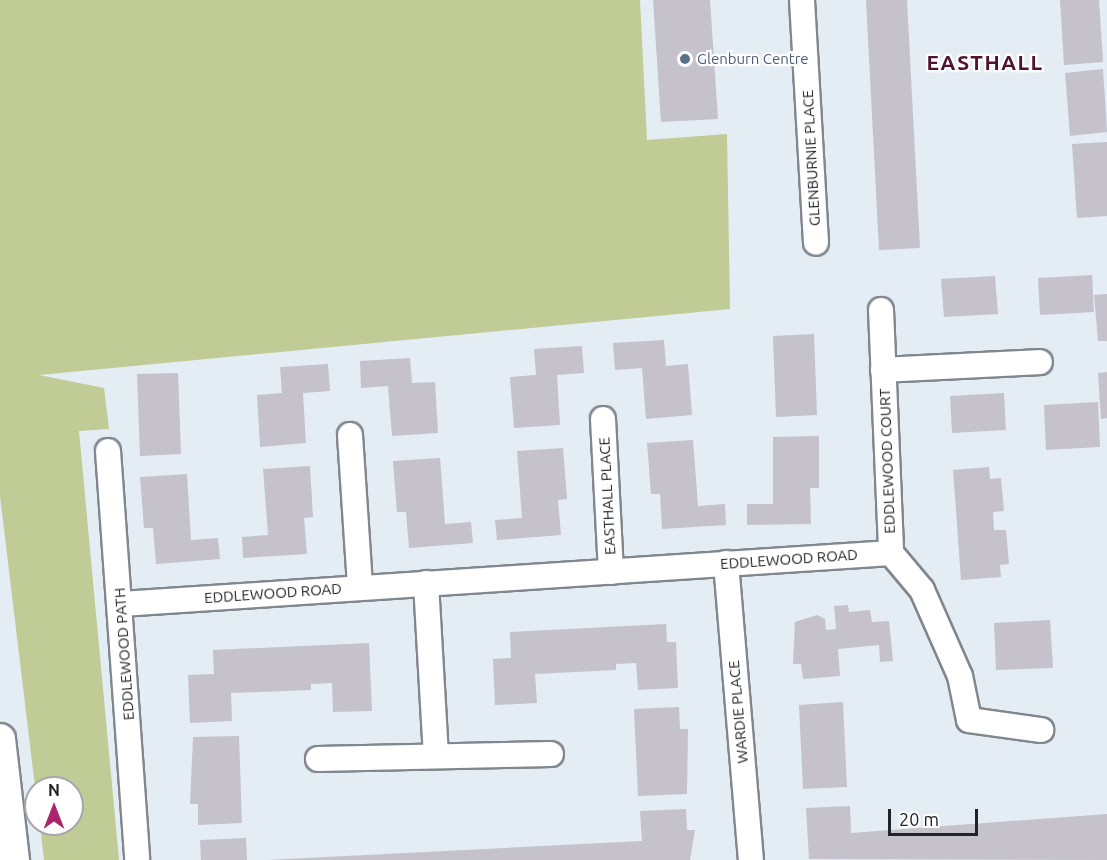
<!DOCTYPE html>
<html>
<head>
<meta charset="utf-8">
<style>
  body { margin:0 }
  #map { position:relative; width:1107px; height:860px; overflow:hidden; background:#e4ecf4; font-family:Ubuntu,sans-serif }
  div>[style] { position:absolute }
  .green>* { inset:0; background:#c0cb96 }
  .building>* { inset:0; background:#c5c2cb }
  .roads { filter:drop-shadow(2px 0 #80878e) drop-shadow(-2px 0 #80878e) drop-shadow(0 2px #80878e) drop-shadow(0 -2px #80878e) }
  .minor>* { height:24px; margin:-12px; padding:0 12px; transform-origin:12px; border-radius:12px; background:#fff }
  .tertiary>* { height:30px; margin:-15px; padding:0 15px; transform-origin:15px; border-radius:15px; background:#fff }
  .dots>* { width:16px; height:16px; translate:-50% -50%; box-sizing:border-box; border:3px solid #fff; border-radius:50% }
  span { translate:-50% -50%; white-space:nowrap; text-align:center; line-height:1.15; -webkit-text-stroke:4.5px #fff; paint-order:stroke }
  .service-label { font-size:15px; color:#4e5e75 }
  .left { translate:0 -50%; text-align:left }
  .street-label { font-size:15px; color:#212427 }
  .district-label { font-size:21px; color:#511132; font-weight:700; letter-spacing:1.5px }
  .north { position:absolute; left:24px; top:776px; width:60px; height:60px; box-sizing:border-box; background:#fff; border:2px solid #a6a7a9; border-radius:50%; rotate:0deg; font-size:16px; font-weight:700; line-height:24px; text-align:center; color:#212427 }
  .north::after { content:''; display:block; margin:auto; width:21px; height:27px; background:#aa256d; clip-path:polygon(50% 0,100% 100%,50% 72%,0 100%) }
  .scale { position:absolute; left:888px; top:809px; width:90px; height:27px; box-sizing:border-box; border:3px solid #212427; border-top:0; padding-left:8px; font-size:18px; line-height:21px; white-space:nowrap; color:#212427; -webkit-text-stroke:4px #fff; paint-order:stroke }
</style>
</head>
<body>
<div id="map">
  <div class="green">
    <div style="clip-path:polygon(0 0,640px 0,647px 140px,727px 134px,730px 309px,39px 375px,104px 388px,109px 429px,79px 431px,119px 860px,44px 860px,40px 824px,72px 824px,72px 788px,36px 788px,36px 795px,0 496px)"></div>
  </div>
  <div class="building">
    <div style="clip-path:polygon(653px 0,710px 0,718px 119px,661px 122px)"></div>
    <div style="clip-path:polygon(866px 0,907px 0,920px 248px,879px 250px)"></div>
    <div style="clip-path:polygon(1060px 0,1099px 0,1103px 62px,1064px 65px)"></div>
    <div style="clip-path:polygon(1103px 69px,1107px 132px,1070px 136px,1065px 73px)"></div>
    <div style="clip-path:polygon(1107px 142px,1107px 216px,1077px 218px,1072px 144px)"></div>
    <div style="clip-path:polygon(1092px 275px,1094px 312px,1040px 315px,1038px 278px)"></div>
    <div style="clip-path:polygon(995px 276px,998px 314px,944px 317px,941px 279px)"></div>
    <div style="clip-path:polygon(1107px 294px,1107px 341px,1098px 341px,1094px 295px)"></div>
    <div style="clip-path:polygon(814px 334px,817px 415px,776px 417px,773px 336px)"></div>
    <div style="clip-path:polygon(664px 340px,666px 366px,688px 364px,692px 415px,646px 419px,642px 368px,615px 370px,613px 343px)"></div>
    <div style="clip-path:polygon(582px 346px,584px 373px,557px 375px,560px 425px,514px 428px,510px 377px,536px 375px,534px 349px)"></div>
    <div style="clip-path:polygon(410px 358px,412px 383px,435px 382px,438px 433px,392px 436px,388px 386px,361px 388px,360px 361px)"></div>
    <div style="clip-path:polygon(328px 364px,330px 391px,303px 393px,306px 443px,260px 447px,257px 395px,282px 393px,280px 367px)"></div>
    <div style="clip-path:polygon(1107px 372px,1107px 418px,1101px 419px,1098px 373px)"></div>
    <div style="clip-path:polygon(178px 373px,181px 454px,140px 456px,137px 374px)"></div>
    <div style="clip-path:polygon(1004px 393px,1006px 430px,952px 433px,950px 396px)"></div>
    <div style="clip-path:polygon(1098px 402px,1100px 447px,1046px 450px,1044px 405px)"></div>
    <div style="clip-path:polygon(819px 436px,819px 488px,810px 488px,811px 524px,747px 525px,747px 504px,773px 504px,773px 437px)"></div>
    <div style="clip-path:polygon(693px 440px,698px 506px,725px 504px,726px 525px,662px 529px,660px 494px,651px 494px,647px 443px)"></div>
    <div style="clip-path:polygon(563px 448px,567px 499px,558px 500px,561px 535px,497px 540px,495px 520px,522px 518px,517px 451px)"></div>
    <div style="clip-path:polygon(440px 458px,445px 524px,471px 522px,473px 543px,409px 548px,406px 512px,397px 512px,393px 461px)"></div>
    <div style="clip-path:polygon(310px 466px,313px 517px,304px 518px,307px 554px,243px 558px,242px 537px,268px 535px,263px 469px)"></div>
    <div style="clip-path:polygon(989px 467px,990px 479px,1001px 478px,1004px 511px,993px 512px,994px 530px,1006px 530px,1009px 564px,1000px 565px,1001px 577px,961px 580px,953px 470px)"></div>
    <div style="clip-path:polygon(187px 474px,191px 540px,218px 538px,220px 559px,156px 564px,153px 528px,144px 528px,140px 477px)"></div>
    <div style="clip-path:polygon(848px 605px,849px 612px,870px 610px,872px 622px,889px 621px,893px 661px,880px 662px,879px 645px,838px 649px,840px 676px,803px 679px,801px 664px,793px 664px,795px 622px,817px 615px,825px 619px,826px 630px,836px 629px,834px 606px)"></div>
    <div style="clip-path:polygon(1050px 620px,1053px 668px,996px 670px,994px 623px)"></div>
    <div style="clip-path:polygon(666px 624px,667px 642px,676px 642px,678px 688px,638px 690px,636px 663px,616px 664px,616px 670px,535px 674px,537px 703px,495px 705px,493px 659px,511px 658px,510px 632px)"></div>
    <div style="clip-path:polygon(369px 643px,372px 711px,333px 712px,332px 683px,311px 684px,311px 690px,231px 693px,232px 721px,190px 723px,188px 675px,214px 674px,213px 650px)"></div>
    <div style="clip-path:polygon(843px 702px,847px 787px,803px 789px,799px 705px)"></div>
    <div style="clip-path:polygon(679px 707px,680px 729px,688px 729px,687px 794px,638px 796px,634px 709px)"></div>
    <div style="clip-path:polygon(239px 736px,242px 823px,198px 825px,198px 804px,190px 804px,193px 737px)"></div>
    <div style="clip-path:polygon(850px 806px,851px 833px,1107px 814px,1107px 860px,809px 859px,806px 808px)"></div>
    <div style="clip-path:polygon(686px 809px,687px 830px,695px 830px,690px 860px,266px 860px,642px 841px,640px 811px)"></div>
    <div style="clip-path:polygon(246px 838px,247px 860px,201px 860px,200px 840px)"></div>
  </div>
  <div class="roads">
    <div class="minor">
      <div style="left:802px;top:0;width:243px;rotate:86.7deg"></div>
      <div style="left:881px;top:310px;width:243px;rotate:87.6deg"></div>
      <div style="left:883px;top:370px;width:157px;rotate:-2.9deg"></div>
      <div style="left:603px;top:419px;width:153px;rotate:87deg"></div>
      <div style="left:350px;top:435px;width:152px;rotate:86.2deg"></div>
      <div style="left:108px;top:451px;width:408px;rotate:85.9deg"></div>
      <div style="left:726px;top:563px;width:298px;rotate:85.2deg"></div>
      <div style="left:426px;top:583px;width:171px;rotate:86.7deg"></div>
      <div style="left:121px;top:604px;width:772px;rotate:-3.79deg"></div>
      <div style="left:891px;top:553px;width:48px;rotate:50deg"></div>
      <div style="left:922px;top:590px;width:94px;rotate:66.2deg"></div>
      <div style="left:960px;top:676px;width:45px;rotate:78.4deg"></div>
      <div style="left:969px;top:720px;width:73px;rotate:7.9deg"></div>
      <div style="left:318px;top:759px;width:233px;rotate:-1.2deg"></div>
    </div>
    <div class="tertiary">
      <div style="left:0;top:739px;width:122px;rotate:83.4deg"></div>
    </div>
  </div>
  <div class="dots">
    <div style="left:685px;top:59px;background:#5c6f8a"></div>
  </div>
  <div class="service-label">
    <span class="left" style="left:697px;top:59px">Glenburn Centre</span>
  </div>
  <div class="street-label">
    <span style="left:811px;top:158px;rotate:-93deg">GLENBURNIE PLACE</span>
    <span style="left:887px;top:461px;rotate:-92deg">EDDLEWOOD COURT</span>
    <span style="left:607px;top:496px;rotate:-93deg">EASTHALL PLACE</span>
    <span style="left:789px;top:559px;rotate:-4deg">EDDLEWOOD ROAD</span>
    <span style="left:273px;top:593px;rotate:-4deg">EDDLEWOOD ROAD</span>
    <span style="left:124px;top:654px;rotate:-94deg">EDDLEWOOD PATH</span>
    <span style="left:738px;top:712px;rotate:-95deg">WARDIE PLACE</span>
  </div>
  <div class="district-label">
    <span style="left:985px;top:62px">EASTHALL</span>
  </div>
  <div class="north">N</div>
  <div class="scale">20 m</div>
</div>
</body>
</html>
